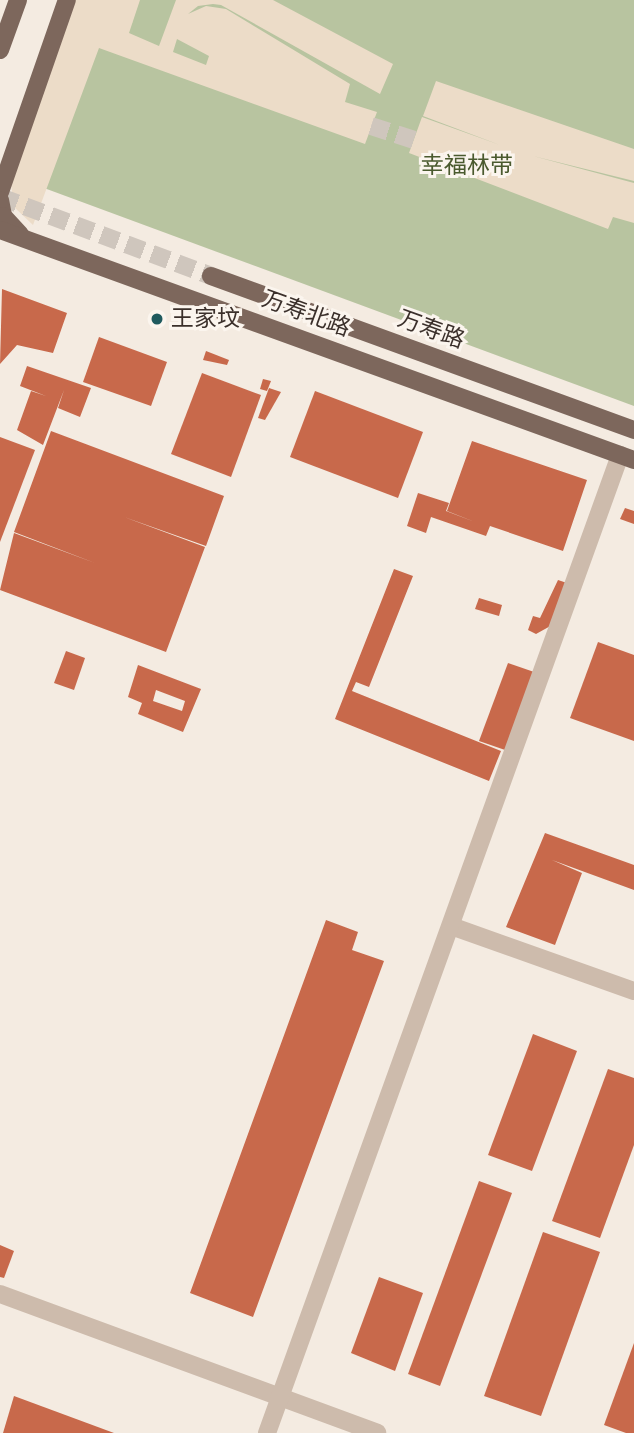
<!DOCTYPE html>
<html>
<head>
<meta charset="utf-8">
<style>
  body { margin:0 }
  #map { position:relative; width:634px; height:1433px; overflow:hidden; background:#f4ebe1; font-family:Karla,"Noto Sans SC",sans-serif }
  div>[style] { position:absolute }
  .green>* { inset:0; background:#b8c4a0 }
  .plaza>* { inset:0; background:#ecdcc8 }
  .building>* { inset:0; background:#c8694b }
  .minor-tunnel>* { height:18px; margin-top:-9px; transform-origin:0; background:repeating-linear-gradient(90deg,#cfc6bd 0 18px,transparent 0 27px) }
  .major-tunnel>* { height:18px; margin-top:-9px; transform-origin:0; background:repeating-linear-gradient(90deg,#cfc6bd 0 18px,transparent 0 27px) }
  .minor>* { height:18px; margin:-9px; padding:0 9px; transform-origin:9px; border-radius:9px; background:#cdbbac }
  .major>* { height:18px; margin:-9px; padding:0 9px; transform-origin:9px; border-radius:9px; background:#7d675c }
  .dots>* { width:19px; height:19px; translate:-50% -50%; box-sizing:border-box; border:4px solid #fbf5ee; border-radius:50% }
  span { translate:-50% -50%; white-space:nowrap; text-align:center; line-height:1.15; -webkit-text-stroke:6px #fbf5ee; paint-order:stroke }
  .park-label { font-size:23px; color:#4a5a2e }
  .street-label { font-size:23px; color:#3b302b }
  .poi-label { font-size:23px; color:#3b302b }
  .left { translate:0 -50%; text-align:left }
</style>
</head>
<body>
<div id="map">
  <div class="green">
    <div style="clip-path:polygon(86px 0,634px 0,634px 406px,44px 188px)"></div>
  </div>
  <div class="plaza">
    <div style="clip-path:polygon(evenodd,75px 0,140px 0,129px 33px,159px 46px,176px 0,273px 0,393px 64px,380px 94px,221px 5px,213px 4px,198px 6px,188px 14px,206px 6px,226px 9px,350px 84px,345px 102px,377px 112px,365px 144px,99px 48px,33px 225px,14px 207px,11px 184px,75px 0,177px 39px,209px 56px,206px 65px,173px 52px,177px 39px)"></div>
    <div style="clip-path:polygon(436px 81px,634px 149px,634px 181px,533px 156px,634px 183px,634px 223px,613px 217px,608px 229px,409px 153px,422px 117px,500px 145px,423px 116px)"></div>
  </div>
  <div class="building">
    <div style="clip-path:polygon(2px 289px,67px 313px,53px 353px,17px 345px,0 364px)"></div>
    <div style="clip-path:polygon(99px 337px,167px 362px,151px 406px,83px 382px)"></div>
    <div style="clip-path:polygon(206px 351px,229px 360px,227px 365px,203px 360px)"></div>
    <div style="clip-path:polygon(27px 366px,91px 388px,80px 417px,58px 408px,64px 390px,43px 445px,17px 430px,31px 391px,46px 396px,20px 386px)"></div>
    <div style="clip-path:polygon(202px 373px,261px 395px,231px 477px,171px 454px)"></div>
    <div style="clip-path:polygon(263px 379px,271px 381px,267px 391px,260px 389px)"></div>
    <div style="clip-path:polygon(269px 388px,281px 392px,265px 420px,258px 418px)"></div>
    <div style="clip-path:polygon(315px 391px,423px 432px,398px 498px,290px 457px)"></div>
    <div style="clip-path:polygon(51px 431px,224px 496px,206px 546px,124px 517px,205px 547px,166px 652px,0 590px,14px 533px,95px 563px,14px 532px)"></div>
    <div style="clip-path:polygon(0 437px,35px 450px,0 542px)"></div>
    <div style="clip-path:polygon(472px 441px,587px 480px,563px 551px,490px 526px,486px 536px,431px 517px,426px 533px,407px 526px,418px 493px,449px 503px,446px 511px,475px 522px,447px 511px)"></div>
    <div style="clip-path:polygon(625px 508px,634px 511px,634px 524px,620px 519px)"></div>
    <div style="clip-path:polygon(394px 569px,413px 576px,369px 687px,356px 682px,352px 691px,501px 751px,489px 781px,335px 719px)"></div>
    <div style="clip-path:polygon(558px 580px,567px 583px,554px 624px,536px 634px,528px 630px,533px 616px,540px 618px)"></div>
    <div style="clip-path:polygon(479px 598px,502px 605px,499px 616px,475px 609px)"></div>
    <div style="clip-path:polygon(598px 642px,634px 655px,634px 741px,570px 718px)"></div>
    <div style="clip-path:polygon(66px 651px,85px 658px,74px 690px,54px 683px)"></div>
    <div style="clip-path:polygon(508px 663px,537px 673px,508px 751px,479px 741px)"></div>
    <div style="clip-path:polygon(evenodd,138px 665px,201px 689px,183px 732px,138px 714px,142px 703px,128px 697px,138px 665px,156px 690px,185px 701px,182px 711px,153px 701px,156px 690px)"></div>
    <div style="clip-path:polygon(545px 833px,634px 865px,634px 890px,552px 860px,582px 873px,555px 945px,506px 927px)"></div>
    <div style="clip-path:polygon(326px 920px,358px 932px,352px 950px,384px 961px,253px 1317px,190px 1293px)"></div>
    <div style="clip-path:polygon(533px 1034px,577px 1051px,532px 1171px,488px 1155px)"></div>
    <div style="clip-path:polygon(608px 1069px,634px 1078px,634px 1145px,600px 1238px,552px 1221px)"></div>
    <div style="clip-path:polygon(479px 1181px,512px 1193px,440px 1386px,408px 1374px)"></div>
    <div style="clip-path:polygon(543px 1232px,600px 1252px,541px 1416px,484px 1396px)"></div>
    <div style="clip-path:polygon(0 1245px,14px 1251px,4px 1278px,0 1277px)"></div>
    <div style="clip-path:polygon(379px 1277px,423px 1293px,395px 1371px,351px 1353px)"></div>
    <div style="clip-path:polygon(634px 1343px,634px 1433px,626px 1433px,604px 1425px)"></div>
    <div style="clip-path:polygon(14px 1396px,114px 1433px,3px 1433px)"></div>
  </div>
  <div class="minor-tunnel">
    <div style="left:371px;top:126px;width:45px;rotate:18deg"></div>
  </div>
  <div class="major-tunnel">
    <div style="left:0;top:197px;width:225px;rotate:20.5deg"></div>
  </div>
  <div class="minor">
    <div style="left:451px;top:926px;width:194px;rotate:19.6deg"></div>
    <div style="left:0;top:1294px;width:402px;rotate:20.2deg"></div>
    <div style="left:267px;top:1433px;width:1040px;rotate:-70.15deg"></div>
  </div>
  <div class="major">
    <div style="left:0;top:50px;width:53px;rotate:-70.2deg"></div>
    <div style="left:0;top:192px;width:203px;rotate:-70.8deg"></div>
    <div style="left:0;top:200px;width:16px;rotate:79deg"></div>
    <div style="left:3px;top:216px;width:25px;rotate:47deg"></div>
    <div style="left:0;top:230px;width:674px;rotate:19.94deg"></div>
    <div style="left:211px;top:276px;width:450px;rotate:20deg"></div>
  </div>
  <div class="dots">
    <div style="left:157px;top:319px;background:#1f5a5e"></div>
  </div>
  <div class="park-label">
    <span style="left:467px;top:166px">幸福林带</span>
  </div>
  <div class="street-label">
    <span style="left:306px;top:314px;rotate:20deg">万寿北路</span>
    <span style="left:431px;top:330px;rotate:20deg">万寿路</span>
  </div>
  <div class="poi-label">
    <span class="left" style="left:171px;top:319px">王家坟</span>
  </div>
</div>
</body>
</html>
